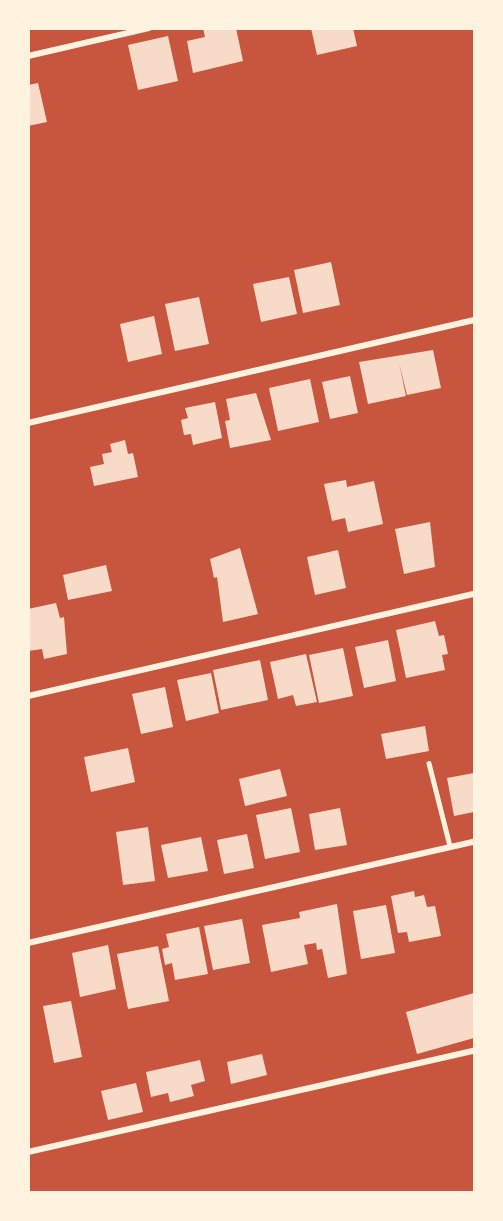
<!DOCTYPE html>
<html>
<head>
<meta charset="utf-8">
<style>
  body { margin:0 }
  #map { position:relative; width:503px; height:1221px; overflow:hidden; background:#c8553d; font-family:"PT Sans",sans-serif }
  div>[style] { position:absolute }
  .building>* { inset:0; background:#f7dbc8 }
  .service>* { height:4.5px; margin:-2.25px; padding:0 2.25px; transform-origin:2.25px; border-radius:2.25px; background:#fff3e0 }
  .minor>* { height:6px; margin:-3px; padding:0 3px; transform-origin:3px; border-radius:3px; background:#fff3e0 }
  span { translate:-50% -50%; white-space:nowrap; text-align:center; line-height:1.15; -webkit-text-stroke:6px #fff3e0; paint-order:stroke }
  .frame { position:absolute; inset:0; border:30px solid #fff3e0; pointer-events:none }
</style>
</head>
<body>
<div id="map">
  <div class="building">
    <div style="clip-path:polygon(203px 28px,236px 28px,243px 61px,193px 73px,187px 41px,205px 37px)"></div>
    <div style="clip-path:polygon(311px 28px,353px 28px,357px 46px,317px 55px)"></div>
    <div style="clip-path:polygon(168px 36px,178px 81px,138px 90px,128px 45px)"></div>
    <div style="clip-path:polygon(38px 83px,47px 122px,28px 126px,28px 85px)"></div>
    <div style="clip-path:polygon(331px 262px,340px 305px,303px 313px,294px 270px)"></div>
    <div style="clip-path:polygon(289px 277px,297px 314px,261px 322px,253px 284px)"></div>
    <div style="clip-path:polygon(199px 297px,209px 344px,175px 351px,165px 304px)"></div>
    <div style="clip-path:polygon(154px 316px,162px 354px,128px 362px,120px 324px)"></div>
    <div style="clip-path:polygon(433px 350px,441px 388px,407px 395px,399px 363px,406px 396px,368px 404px,359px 362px)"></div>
    <div style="clip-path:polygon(350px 376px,358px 413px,330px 419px,322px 382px)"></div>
    <div style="clip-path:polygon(310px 379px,319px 422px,278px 431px,269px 388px)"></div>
    <div style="clip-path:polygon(256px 393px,271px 440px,230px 448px,225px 421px,230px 420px,226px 399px)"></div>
    <div style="clip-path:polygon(215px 402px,222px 438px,193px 445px,191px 434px,184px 435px,181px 420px,188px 418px,185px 408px)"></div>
    <div style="clip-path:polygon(125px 440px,128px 454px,133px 453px,138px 477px,94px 486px,90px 467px,104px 464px,102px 454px,112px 452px,110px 444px)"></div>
    <div style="clip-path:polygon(346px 480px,347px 487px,374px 481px,383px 524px,348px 532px,345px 518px,332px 521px,324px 484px)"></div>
    <div style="clip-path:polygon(430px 522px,435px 567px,404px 574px,395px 529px)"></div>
    <div style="clip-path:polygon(240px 548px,258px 614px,223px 622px,217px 577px,214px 578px,210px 559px)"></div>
    <div style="clip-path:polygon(338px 550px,346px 588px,315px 595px,307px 557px)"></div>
    <div style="clip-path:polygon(106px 565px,112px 591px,68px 600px,63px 575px)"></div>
    <div style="clip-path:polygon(56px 603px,60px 618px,64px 617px,67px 654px,44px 659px,42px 649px,28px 651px,28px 609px)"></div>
    <div style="clip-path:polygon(435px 621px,439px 636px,444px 635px,448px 654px,442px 655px,445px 670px,406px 678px,396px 630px)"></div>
    <div style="clip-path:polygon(388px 640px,396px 681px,364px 688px,355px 647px)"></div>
    <div style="clip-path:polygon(343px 648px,353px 696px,319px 703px,309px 655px)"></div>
    <div style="clip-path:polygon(306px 654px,317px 702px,296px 706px,293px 695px,278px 699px,270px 662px)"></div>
    <div style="clip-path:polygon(260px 660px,268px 700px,221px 710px,213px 670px)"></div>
    <div style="clip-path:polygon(211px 673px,219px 713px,186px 721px,177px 680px)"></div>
    <div style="clip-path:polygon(165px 687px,173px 727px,141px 734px,132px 694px)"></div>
    <div style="clip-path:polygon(425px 726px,429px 751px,386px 759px,381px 734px)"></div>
    <div style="clip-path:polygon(128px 748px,135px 782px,91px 792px,84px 757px)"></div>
    <div style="clip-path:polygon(280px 769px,287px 796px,245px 806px,239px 779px)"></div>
    <div style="clip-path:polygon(474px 773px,474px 812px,454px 816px,447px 778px)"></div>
    <div style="clip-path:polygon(291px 808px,300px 852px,265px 859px,256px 815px)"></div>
    <div style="clip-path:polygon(340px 808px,347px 845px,315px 850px,309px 814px)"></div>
    <div style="clip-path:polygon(148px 827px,155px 881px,123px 885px,116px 832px)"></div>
    <div style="clip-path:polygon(247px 834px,254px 868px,224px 874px,217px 840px)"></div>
    <div style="clip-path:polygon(201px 837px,208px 871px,168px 878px,161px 845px)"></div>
    <div style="clip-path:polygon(414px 891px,415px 897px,424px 895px,427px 907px,435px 906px,441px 936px,409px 942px,407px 932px,398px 933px,391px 896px)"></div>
    <div style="clip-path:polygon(337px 904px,347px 974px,328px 978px,322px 949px,317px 950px,316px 943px,304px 945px,308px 964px,271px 972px,262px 925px,300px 918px,299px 912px)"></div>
    <div style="clip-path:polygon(386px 905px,395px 953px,361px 959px,353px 911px)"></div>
    <div style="clip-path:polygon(242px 919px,250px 963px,213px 970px,204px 926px)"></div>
    <div style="clip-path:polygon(199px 927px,208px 974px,175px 980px,172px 963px,165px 965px,162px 949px,169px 947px,166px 934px)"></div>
    <div style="clip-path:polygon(108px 945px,116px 989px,80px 997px,72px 953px)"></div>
    <div style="clip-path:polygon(158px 946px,169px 1001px,128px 1009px,117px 954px)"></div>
    <div style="clip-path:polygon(474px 993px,474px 1038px,417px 1054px,406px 1012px)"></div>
    <div style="clip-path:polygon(71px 1001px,82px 1057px,54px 1063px,43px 1006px)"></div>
    <div style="clip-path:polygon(262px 1054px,267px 1075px,231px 1084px,227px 1062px)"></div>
    <div style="clip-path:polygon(200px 1060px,205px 1081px,191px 1085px,194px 1096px,170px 1102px,168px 1093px,151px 1097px,146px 1072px)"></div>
    <div style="clip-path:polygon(136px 1083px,143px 1112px,108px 1120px,101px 1091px)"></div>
  </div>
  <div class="service">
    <div style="left:429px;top:763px;width:86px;rotate:75.8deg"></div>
  </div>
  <div class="minor">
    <div style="left:28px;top:56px;width:124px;rotate:-13deg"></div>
    <div style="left:28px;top:423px;width:458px;rotate:-13deg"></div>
    <div style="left:28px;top:696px;width:458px;rotate:-12.9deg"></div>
    <div style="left:28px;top:943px;width:457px;rotate:-12.8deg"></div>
    <div style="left:28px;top:1152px;width:457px;rotate:-12.8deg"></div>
  </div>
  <div class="frame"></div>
</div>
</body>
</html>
